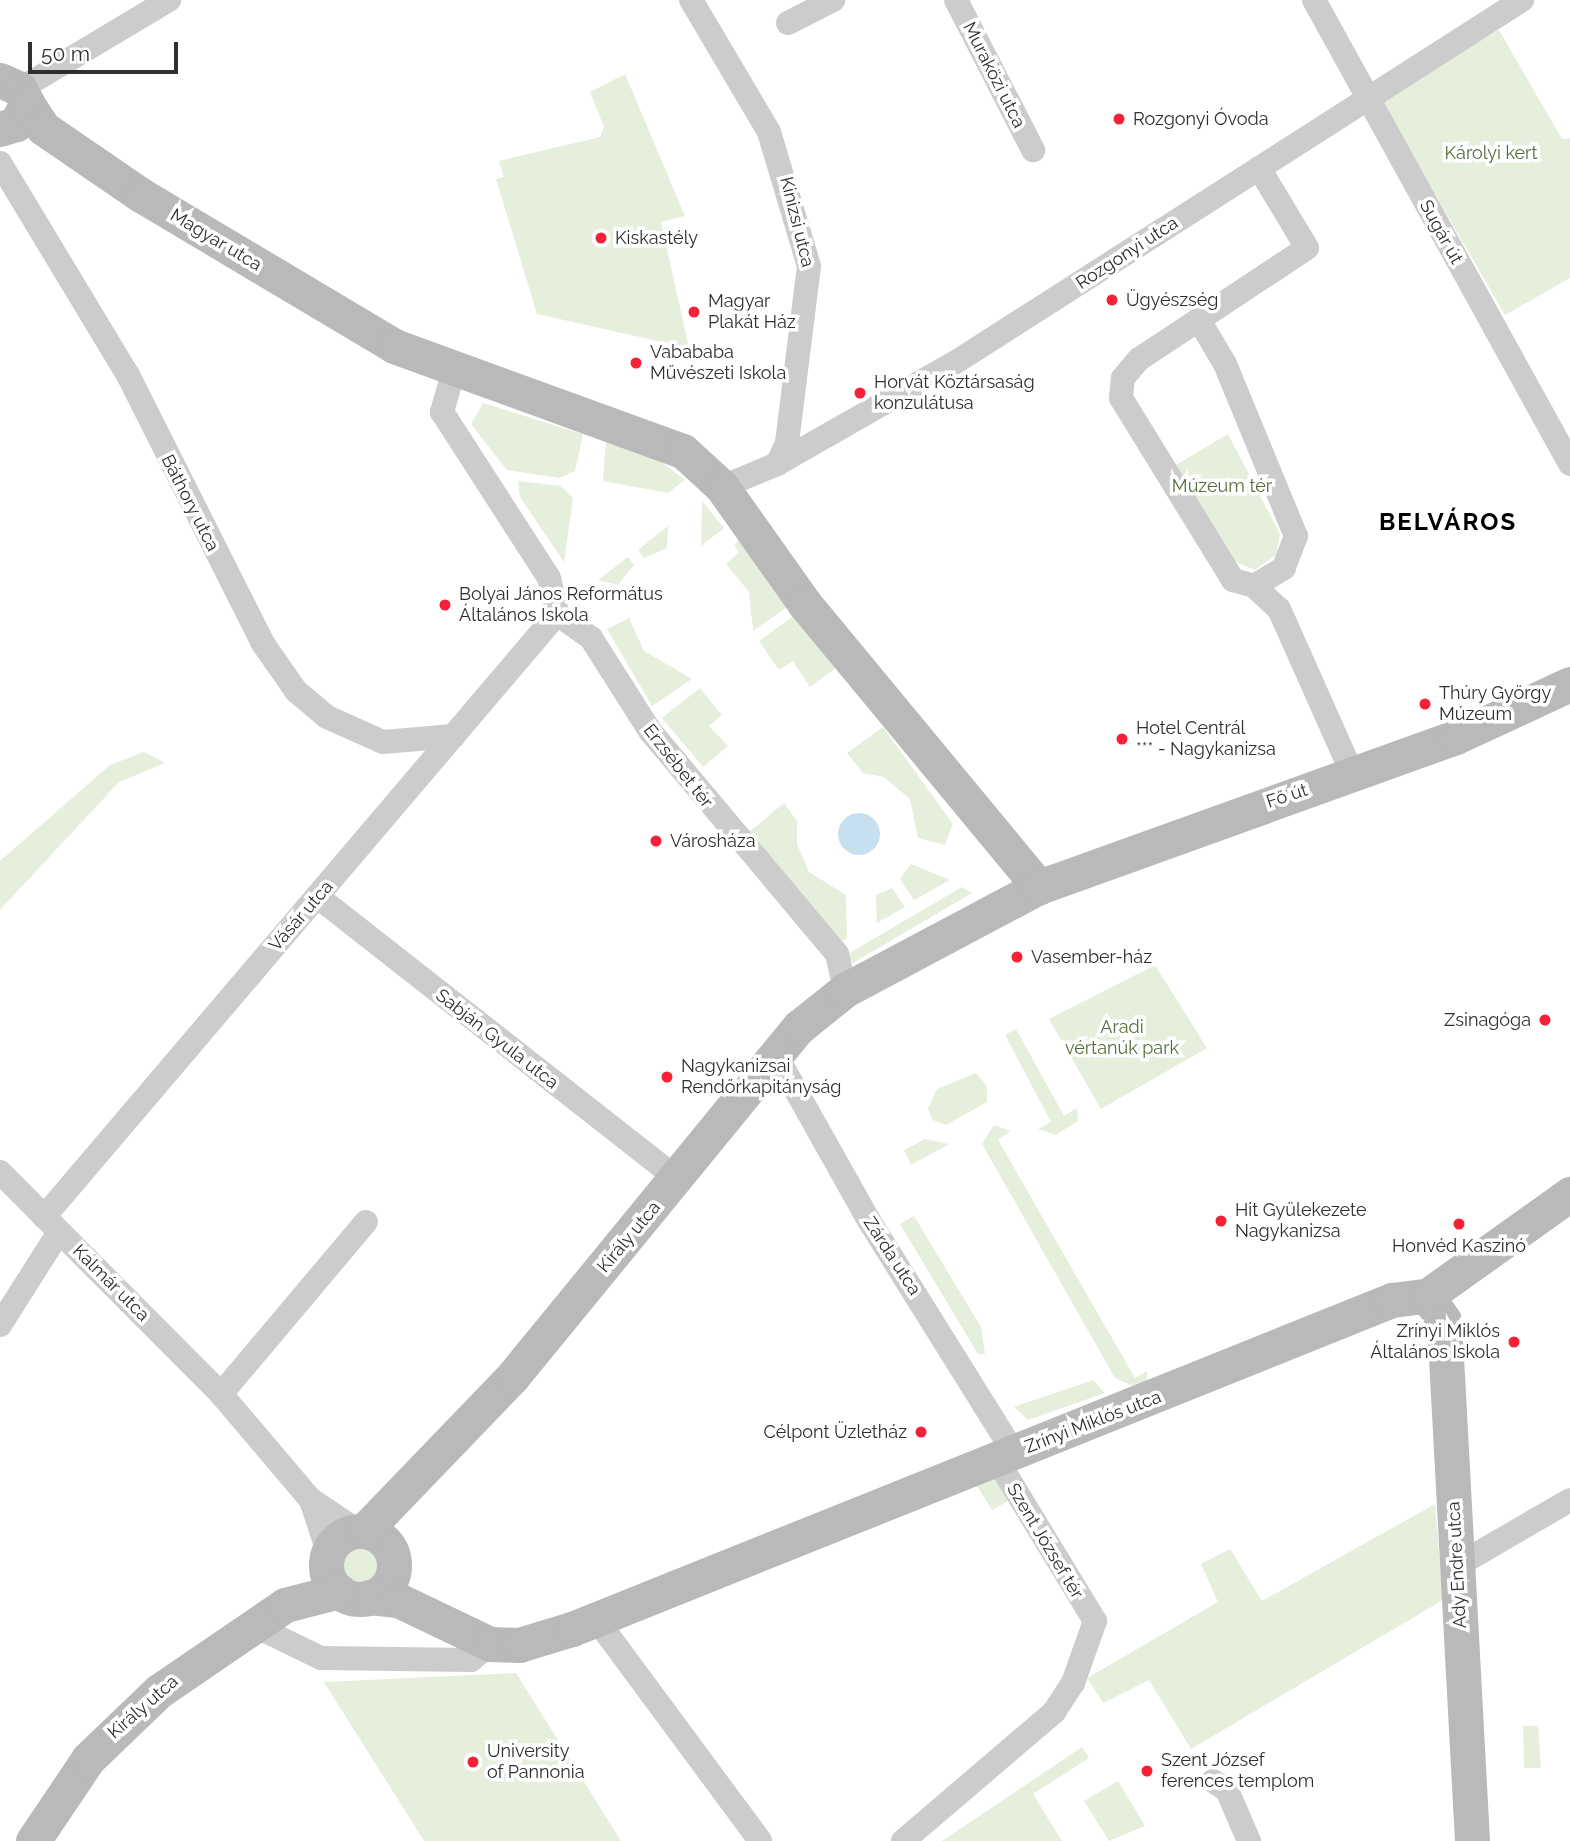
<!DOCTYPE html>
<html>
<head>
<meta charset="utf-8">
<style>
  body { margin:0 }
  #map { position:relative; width:1570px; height:1841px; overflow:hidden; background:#fff; font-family:Raleway,sans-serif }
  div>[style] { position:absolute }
  .green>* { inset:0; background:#e6eedc }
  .round { border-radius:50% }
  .water>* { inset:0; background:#c6e0ef }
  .street>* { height:24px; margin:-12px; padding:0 12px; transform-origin:12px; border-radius:12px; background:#ccc }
  .secondary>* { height:35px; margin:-17.5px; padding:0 17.5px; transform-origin:17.5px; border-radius:17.5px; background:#b9b9b9 }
  .secondary>.ring { margin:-17.5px; padding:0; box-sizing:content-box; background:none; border:35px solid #b9b9b9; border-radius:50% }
  .dots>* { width:19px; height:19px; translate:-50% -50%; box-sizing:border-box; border:4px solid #fff; border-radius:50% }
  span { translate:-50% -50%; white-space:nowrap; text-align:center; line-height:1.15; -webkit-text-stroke:7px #fff; paint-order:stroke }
  .street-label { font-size:18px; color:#2f2f2f }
  .poi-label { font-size:18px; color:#2f2f2f }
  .left { translate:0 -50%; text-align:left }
  .right { translate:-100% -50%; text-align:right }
  .park-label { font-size:18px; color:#536f38 }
  .district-label { font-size:24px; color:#000; font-weight:700; letter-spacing:2px }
  .scale { position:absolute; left:28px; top:42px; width:150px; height:32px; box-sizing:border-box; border:4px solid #2f2f2f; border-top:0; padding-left:9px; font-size:21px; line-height:24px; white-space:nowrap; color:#2f2f2f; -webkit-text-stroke:5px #fff; paint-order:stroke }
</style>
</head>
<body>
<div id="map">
  <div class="green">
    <div style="clip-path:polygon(1499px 30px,1562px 139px,1570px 138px,1570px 278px,1505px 315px,1380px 99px)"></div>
    <div style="clip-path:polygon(625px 74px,685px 216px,661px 222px,689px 348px,537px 314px,496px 179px,504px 177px,499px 161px,600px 137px,604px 127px,590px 92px)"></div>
    <div style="clip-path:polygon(483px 403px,583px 434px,575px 471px,559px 478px,507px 470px,471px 424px)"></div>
    <div style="clip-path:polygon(1228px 434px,1280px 534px,1276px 555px,1255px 570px,1235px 562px,1174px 466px)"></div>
    <div style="clip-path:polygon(606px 439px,644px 449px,685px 480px,668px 493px,603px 481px)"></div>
    <div style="clip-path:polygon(518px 481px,561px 486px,573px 498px,564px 562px,520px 497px)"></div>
    <div style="clip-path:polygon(702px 501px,724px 528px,701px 546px)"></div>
    <div style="clip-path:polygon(668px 526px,667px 548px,644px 558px,638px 550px)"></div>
    <div style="clip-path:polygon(739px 540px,790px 605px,753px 631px,749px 592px,726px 564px,739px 552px,734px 545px)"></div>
    <div style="clip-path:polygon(628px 557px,634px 565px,618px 585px,598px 580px)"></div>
    <div style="clip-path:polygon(796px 614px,837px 667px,810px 687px,793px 661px,779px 670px,759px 641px)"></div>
    <div style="clip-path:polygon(629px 618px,644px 651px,692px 679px,652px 706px,607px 629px)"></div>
    <div style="clip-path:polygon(700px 688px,722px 715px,709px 726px,728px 746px,703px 767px,662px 718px)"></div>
    <div style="clip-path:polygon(883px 727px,953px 824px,945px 845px,918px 838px,910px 799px,884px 777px,863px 773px,847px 753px)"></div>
    <div style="clip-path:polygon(144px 752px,165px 763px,119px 782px,0 910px,0 861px,110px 765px)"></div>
    <div style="clip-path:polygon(784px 803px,797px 821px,797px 844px,809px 872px,846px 895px,847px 938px,840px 943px,749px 832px)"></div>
    <div style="clip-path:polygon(911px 864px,950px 880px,914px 900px,900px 879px)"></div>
    <div style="clip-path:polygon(962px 887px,972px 893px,853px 963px,846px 955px)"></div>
    <div style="clip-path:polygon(892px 888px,905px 907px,877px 923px,876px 895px)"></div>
    <div style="clip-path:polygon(1155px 965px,1207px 1048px,1101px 1109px,1049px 1019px)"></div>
    <div style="clip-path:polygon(1016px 1029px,1064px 1116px,1077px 1108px,1078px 1121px,1056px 1135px,1038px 1129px,1051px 1122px,1005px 1035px)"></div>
    <div style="clip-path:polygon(976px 1073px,987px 1086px,987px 1102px,946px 1125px,933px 1120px,928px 1109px,937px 1089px)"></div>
    <div style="clip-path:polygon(994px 1125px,1011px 1131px,998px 1140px,1135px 1378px,1147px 1371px,1147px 1382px,1133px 1386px,1115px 1378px,982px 1144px)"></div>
    <div style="clip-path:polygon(925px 1139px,949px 1144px,911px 1165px,904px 1150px)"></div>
    <div style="clip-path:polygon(914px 1216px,981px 1327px,985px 1354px,978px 1354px,900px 1224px)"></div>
    <div style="clip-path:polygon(1093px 1380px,1105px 1393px,1028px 1420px,1014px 1407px)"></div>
    <div style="clip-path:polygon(996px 1478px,1010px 1500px,992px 1510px,977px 1486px)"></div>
    <div style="clip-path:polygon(1435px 1504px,1443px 1600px,1191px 1749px,1149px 1680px,1103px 1703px,1087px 1678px,1218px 1602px,1201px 1564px,1230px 1549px,1262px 1601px)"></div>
    <div class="round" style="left:340px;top:1543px;width:42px;height:42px"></div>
    <div style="clip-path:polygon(516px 1673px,621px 1841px,424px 1841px,324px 1682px)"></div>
    <div style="clip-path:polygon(1523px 1726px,1538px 1726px,1541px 1768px,1524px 1768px)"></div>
    <div style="clip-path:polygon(1082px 1747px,1089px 1758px,1033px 1794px,1062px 1841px,942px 1841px)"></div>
    <div style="clip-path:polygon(1118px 1781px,1145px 1826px,1109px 1841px,1084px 1801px)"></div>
  </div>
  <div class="water">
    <div class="round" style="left:838px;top:813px;width:42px;height:42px"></div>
  </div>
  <div class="street">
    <div style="left:691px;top:0;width:153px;rotate:59.4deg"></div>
    <div style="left:769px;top:132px;width:140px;rotate:73.4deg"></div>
    <div style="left:809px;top:266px;width:178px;rotate:97.1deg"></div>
    <div style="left:787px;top:443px;width:23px;rotate:115deg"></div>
    <div style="left:956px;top:0;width:169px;rotate:62.8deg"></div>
    <div style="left:1314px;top:0;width:530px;rotate:61.11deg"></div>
    <div style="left:788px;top:23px;width:51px;rotate:-27.1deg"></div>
    <div style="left:20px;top:89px;width:174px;rotate:-30.9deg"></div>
    <div style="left:0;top:163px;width:248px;rotate:58.9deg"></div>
    <div style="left:128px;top:375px;width:299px;rotate:63.3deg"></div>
    <div style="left:262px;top:642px;width:60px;rotate:55.2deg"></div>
    <div style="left:296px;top:691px;width:40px;rotate:40deg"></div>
    <div style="left:327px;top:717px;width:61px;rotate:24.1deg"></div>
    <div style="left:383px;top:742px;width:71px;rotate:-4.8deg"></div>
    <div style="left:1259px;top:168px;width:93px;rotate:59deg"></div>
    <div style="left:1307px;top:248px;width:201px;rotate:146.5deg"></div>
    <div style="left:1139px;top:359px;width:25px;rotate:130deg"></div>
    <div style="left:1123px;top:378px;width:20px;rotate:96deg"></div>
    <div style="left:1121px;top:398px;width:214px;rotate:58.4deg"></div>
    <div style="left:1233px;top:580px;width:22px;rotate:16deg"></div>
    <div style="left:1254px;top:586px;width:34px;rotate:43deg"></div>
    <div style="left:1279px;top:609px;width:182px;rotate:66deg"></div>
    <div style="left:1199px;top:320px;width:51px;rotate:59.4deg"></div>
    <div style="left:1225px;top:364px;width:186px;rotate:67.6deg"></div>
    <div style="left:1296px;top:536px;width:34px;rotate:111deg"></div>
    <div style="left:1284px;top:568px;width:35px;rotate:149deg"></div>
    <div style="left:454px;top:370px;width:44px;rotate:105.9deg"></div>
    <div style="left:442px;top:412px;width:197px;rotate:57.2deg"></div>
    <div style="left:549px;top:578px;width:37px;rotate:77deg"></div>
    <div style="left:722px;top:487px;width:60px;rotate:-22.7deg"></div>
    <div style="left:777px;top:464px;width:206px;rotate:-29.7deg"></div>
    <div style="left:956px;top:362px;width:672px;rotate:-32.6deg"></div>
    <div style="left:557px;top:614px;width:42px;rotate:35.2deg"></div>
    <div style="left:591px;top:638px;width:110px;rotate:57.6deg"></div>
    <div style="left:650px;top:731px;width:291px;rotate:50deg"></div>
    <div style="left:837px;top:954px;width:37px;rotate:77deg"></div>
    <div style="left:318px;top:897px;width:457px;rotate:38.1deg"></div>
    <div style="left:776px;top:1055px;width:188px;rotate:60.7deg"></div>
    <div style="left:868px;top:1219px;width:276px;rotate:58deg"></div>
    <div style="left:0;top:1172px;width:313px;rotate:45.1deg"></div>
    <div style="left:221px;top:1394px;width:138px;rotate:49.7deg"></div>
    <div style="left:310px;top:1499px;width:58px;rotate:33.7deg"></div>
    <div style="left:44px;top:1217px;width:792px;rotate:-49.61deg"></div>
    <div style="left:0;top:1325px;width:110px;rotate:-57.6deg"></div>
    <div style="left:221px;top:1394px;width:225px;rotate:-49.9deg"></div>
    <div style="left:311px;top:1500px;width:55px;rotate:71.9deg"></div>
    <div style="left:1458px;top:1565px;width:129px;rotate:-30.1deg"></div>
    <div style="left:596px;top:1619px;width:276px;rotate:53.5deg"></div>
    <div style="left:253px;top:1625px;width:76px;rotate:25.9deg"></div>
    <div style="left:321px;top:1658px;width:150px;rotate:0.8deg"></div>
    <div style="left:471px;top:1660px;width:25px;rotate:-40deg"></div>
    <div style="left:1213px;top:1781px;width:17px;rotate:33deg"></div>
    <div style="left:1227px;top:1790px;width:56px;rotate:66.7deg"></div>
    <div style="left:903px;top:1841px;width:199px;rotate:-40.5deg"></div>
    <div style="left:1054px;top:1712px;width:35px;rotate:-57deg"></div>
    <div style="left:1073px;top:1683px;width:66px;rotate:-70.5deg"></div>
    <div style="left:1095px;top:1621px;width:188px;rotate:-121.3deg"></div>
  </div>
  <div class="secondary">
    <div style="left:0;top:80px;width:22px;rotate:24deg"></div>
    <div style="left:20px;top:89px;width:16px;rotate:63deg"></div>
    <div style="left:27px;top:103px;width:24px;rotate:118deg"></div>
    <div style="left:16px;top:124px;width:17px;rotate:163deg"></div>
    <div style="left:27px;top:103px;width:30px;rotate:57deg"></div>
    <div style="left:43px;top:128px;width:119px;rotate:34.4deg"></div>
    <div style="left:141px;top:195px;width:295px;rotate:30.8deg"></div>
    <div style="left:394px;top:346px;width:307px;rotate:20deg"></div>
    <div style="left:683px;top:451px;width:53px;rotate:42.7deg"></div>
    <div style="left:722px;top:487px;width:142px;rotate:54.7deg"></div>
    <div style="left:804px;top:603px;width:369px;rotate:50.4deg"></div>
    <div style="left:1427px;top:1296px;width:29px;rotate:55deg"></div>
    <div style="left:1444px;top:1320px;width:522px;rotate:86.92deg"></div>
    <div class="ring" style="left:326px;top:1531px;width:33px;height:33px"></div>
    <div style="left:364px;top:1531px;width:215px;rotate:-46.1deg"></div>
    <div style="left:513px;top:1376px;width:451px;rotate:-50.7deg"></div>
    <div style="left:799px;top:1027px;width:59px;rotate:-38.8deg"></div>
    <div style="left:845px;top:990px;width:220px;rotate:-28deg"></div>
    <div style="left:1039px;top:887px;width:443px;rotate:-19.8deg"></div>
    <div style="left:1456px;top:737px;width:126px;rotate:-24.9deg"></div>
    <div style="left:369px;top:1597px;width:29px;rotate:6deg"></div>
    <div style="left:398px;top:1600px;width:102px;rotate:25.6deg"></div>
    <div style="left:490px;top:1644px;width:29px;rotate:2deg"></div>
    <div style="left:519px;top:1645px;width:55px;rotate:-16.8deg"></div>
    <div style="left:572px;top:1629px;width:884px;rotate:-21.86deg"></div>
    <div style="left:1392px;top:1300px;width:35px;rotate:-7deg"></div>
    <div style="left:1427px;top:1296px;width:176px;rotate:-35.5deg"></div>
    <div style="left:33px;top:1841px;width:99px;rotate:-56.1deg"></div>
    <div style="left:88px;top:1759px;width:98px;rotate:-43.8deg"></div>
    <div style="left:159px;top:1691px;width:153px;rotate:-34.3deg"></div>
    <div style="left:285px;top:1605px;width:56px;rotate:-14.5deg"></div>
  </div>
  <div class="dots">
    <div style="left:1119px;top:119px;background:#f62136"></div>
    <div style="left:601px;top:238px;background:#f62136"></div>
    <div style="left:1112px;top:300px;background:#f62136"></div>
    <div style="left:694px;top:312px;background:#f62136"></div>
    <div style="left:636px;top:363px;background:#f62136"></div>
    <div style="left:860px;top:393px;background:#f62136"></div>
    <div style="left:445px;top:605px;background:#f62136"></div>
    <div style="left:1425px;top:704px;background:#f62136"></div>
    <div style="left:1122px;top:739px;background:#f62136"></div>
    <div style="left:656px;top:841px;background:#f62136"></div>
    <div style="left:1017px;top:957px;background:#f62136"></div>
    <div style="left:1545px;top:1020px;background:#f62136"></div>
    <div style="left:667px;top:1077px;background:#f62136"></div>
    <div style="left:1221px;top:1221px;background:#f62136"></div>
    <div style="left:1459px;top:1224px;background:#f62136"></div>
    <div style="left:1514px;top:1342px;background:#f62136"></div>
    <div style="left:921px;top:1432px;background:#f62136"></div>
    <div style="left:473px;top:1762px;background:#f62136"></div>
    <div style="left:1147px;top:1771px;background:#f62136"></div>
  </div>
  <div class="street-label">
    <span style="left:994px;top:75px;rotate:63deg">Muraközi utca</span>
    <span style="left:797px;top:222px;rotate:76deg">Kinizsi utca</span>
    <span style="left:1441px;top:232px;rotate:61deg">Sugár út</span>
    <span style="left:216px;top:240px;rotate:31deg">Magyar utca</span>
    <span style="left:1127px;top:253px;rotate:-33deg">Rozgonyi utca</span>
    <span style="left:190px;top:503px;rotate:63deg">Báthory utca</span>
    <span style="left:678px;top:766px;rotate:52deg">Erzsébet tér</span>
    <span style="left:1287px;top:796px;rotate:-18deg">Fő út</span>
    <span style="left:301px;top:916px;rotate:-49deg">Vásár utca</span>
    <span style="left:497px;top:1039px;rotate:38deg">Sabján Gyula utca</span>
    <span style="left:629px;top:1237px;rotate:-50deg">Király utca</span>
    <span style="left:892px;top:1256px;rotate:57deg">Zárda utca</span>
    <span style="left:111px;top:1283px;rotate:45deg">Kalmár utca</span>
    <span style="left:1093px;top:1422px;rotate:-21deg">Zrínyi Miklós utca</span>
    <span style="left:1045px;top:1541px;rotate:59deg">Szent József tér</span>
    <span style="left:1457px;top:1565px;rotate:-93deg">Ady Endre utca</span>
    <span style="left:143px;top:1707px;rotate:-41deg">Király utca</span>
  </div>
  <div class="poi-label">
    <span class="left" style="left:1133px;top:119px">Rozgonyi Óvoda</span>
    <span class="left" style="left:615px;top:238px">Kiskastély</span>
    <span class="left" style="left:1126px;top:300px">Ügyészség</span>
    <span class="left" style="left:708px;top:312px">Magyar<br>Plakát Ház</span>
    <span class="left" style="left:650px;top:363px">Vabababa<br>Művészeti Iskola</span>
    <span class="left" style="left:874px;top:393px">Horvát Köztársaság<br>konzulátusa</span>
    <span class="left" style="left:459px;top:605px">Bolyai János Református<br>Általános Iskola</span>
    <span class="left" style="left:1439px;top:704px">Thúry György<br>Múzeum</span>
    <span class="left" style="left:1136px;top:739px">Hotel Centrál<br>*** - Nagykanizsa</span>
    <span class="left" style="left:670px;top:841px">Városháza</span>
    <span class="left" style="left:1031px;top:957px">Vasember-ház</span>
    <span class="right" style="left:1531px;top:1020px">Zsinagóga</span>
    <span class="left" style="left:681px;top:1077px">Nagykanizsai<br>Rendőrkapitányság</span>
    <span class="left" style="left:1235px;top:1221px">Hit Gyülekezete<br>Nagykanizsa</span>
    <span style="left:1459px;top:1246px">Honvéd Kaszinó</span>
    <span class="right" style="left:1500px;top:1342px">Zrínyi Miklós<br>Általános Iskola</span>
    <span class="right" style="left:907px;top:1432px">Célpont Üzletház</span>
    <span class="left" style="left:487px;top:1762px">University<br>of Pannonia</span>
    <span class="left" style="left:1161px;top:1771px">Szent József<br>ferences templom</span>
  </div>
  <div class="park-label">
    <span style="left:1491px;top:153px">Károlyi kert</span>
    <span style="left:1222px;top:486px">Múzeum tér</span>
    <span style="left:1122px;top:1038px">Aradi<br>vértanúk park</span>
  </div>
  <div class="district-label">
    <span style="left:1448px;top:522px">BELVÁROS</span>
  </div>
  <div class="scale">50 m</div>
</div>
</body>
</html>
